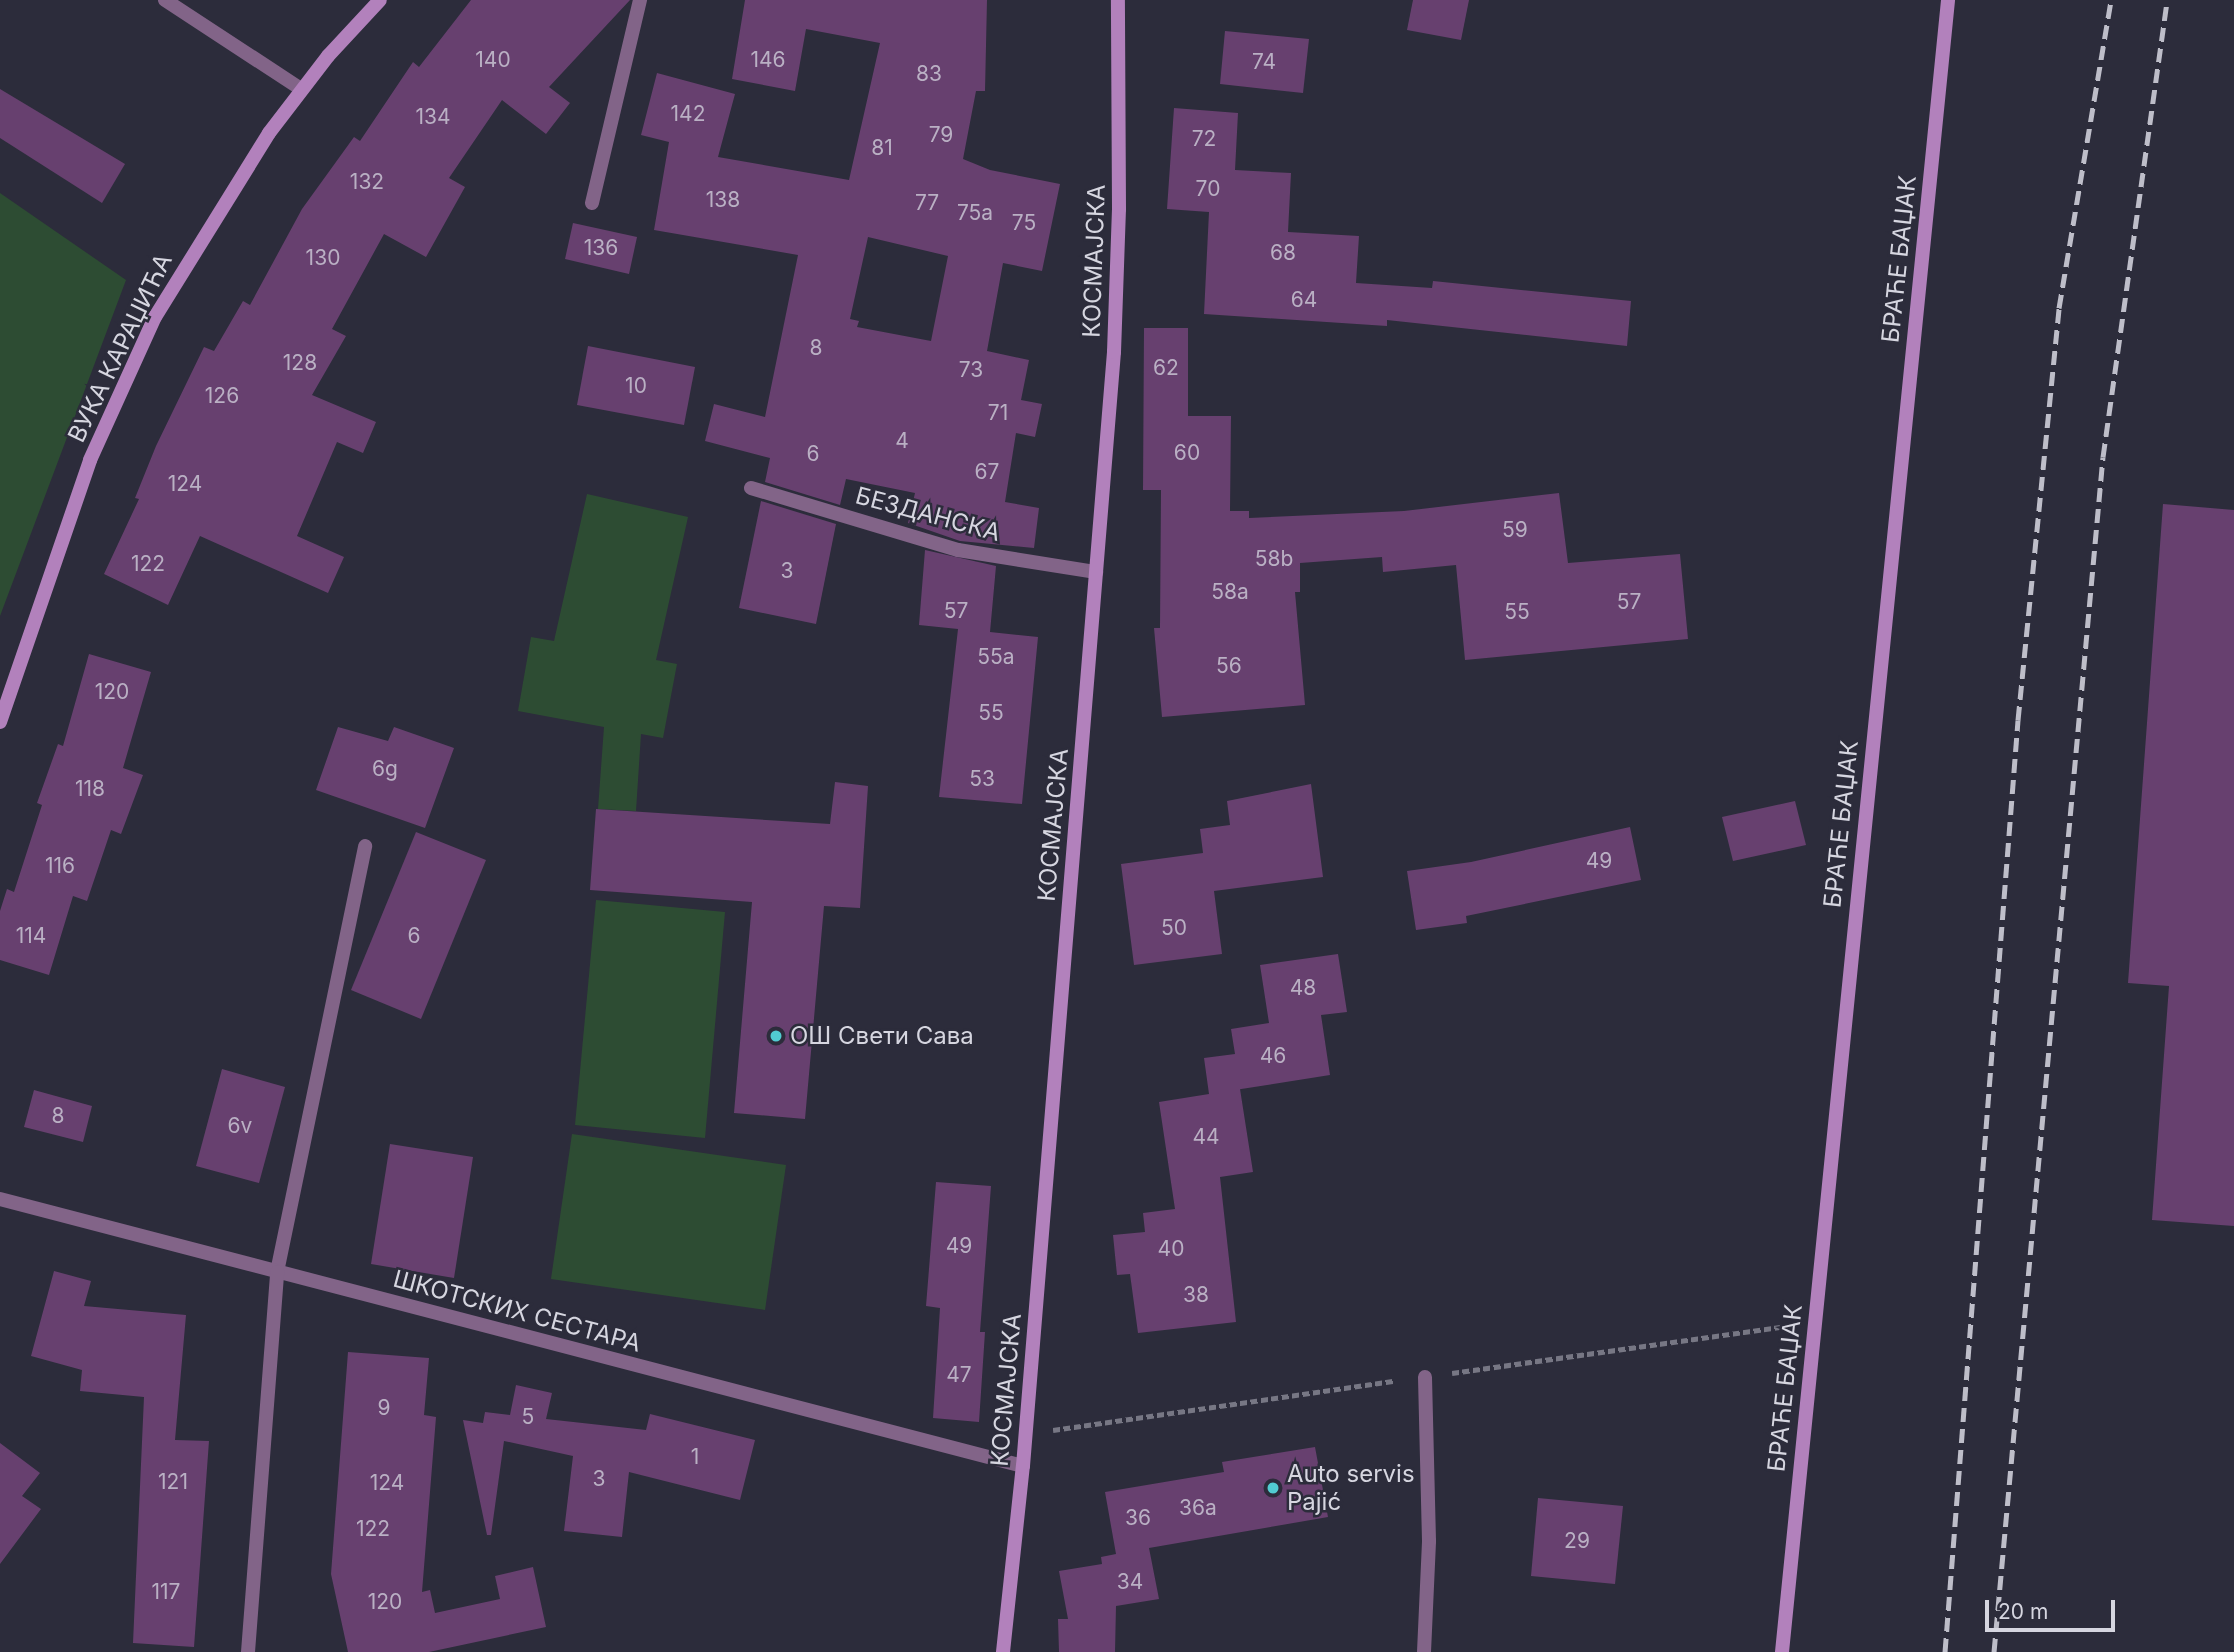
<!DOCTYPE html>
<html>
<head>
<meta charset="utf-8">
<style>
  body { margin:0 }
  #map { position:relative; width:2234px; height:1652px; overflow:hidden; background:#2c2c3b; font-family:Inter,sans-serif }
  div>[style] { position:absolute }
  .green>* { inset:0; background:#2d4c33 }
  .building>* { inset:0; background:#67406f }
  .path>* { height:4.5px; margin-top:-2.25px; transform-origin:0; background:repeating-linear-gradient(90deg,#777784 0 7px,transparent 0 10.5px) }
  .lane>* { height:14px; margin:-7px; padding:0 7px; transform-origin:7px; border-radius:7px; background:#826488 }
  .street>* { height:14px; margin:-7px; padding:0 7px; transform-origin:7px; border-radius:7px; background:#826488 }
  .secondary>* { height:14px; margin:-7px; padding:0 7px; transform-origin:7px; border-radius:7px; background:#b281bc }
  .rail>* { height:5px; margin-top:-2.5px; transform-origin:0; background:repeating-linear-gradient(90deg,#bebec9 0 14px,transparent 0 21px) }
  .dots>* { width:19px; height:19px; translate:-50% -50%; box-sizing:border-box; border:4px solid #2c2c3b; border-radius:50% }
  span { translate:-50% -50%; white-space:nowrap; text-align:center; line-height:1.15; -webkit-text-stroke:5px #2c2c3b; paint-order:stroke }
  .number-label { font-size:21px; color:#bab0c4 }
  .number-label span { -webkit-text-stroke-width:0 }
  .street-label { font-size:24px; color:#d6d6e0 }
  .poi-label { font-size:24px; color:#d6d6e0 }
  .left { translate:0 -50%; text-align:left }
  .scale { position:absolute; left:1985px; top:1600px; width:130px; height:32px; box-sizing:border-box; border:4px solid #d6d6e0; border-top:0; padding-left:9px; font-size:21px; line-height:24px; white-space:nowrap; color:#d6d6e0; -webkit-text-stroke:5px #2c2c3b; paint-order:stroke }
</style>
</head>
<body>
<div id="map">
  <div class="green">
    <div style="clip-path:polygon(0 193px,126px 280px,0 616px)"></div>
    <div style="clip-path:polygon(587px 494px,688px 517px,656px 660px,677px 664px,663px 738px,641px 734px,636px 811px,598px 809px,604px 727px,518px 711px,531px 637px,554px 641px)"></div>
    <div style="clip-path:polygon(596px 900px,725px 912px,705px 1138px,575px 1125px)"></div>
    <div style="clip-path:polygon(572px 1134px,786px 1165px,765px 1310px,551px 1279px)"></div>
  </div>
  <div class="building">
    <div style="clip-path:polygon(471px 0,630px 0,549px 87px,570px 103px,546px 134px,502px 100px,449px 178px,465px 187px,426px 257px,384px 234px,332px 329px,346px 336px,312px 395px,376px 422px,363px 453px,337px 442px,297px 536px,344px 557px,328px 593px,200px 536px,168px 605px,104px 574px,139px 499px,135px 498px,156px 446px,204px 347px,214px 351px,243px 301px,250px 305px,302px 209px,354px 137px,360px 141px,413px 62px,419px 67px)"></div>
    <div style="clip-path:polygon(evenodd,745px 0,987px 0,985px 91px,976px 91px,963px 159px,990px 170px,1060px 184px,1042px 271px,1003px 263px,987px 351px,1029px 360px,1021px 400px,1042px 404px,1035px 437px,1016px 433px,1005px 502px,1039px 508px,1034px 548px,960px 541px,908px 523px,915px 493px,846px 479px,840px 505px,765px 482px,770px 458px,705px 441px,714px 404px,765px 417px,798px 255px,654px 230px,669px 142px,641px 135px,657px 73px,735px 94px,718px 157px,849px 180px,880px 43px,806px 29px,795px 91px,732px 79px,745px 0,868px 237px,948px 256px,931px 341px,857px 327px,859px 321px,850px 319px,868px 237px)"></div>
    <div style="clip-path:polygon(1413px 0,1469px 0,1461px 40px,1407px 30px)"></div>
    <div style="clip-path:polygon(1225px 31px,1309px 39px,1303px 93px,1220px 84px)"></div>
    <div style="clip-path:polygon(0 89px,125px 164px,102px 203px,0 138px)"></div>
    <div style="clip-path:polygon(1174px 108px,1238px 113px,1235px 170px,1291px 173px,1288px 232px,1359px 236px,1356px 283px,1432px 288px,1433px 281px,1631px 301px,1627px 346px,1387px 320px,1387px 326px,1204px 314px,1209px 212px,1167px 209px)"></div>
    <div style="clip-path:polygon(573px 223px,637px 237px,629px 274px,565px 259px)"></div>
    <div style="clip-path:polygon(1144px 328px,1188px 328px,1188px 416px,1231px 416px,1230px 511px,1249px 511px,1249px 518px,1404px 511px,1559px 493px,1568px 563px,1680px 554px,1688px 639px,1465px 660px,1456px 565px,1383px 572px,1382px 557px,1300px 563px,1300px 592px,1295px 592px,1305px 705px,1162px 717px,1154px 628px,1160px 628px,1161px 490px,1143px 490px)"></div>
    <div style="clip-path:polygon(588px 346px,695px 367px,684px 425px,577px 405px)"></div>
    <div style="clip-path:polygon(761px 501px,836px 524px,816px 624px,739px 608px)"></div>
    <div style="clip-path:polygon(2163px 504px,2234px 510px,2234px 1226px,2152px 1220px,2169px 986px,2128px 983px)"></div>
    <div style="clip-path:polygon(925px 550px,996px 566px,990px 632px,1038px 637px,1022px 804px,939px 797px,958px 629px,919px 625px)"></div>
    <div style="clip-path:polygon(89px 654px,151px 672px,123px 768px,143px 775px,121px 834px,111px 830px,87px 901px,73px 896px,49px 975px,0 960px,0 911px,7px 889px,14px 892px,42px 805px,37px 803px,58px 744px,63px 746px)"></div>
    <div style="clip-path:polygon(338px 727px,388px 741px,394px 727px,454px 748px,425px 828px,316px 790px)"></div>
    <div style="clip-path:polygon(835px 782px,868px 786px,860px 908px,824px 906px,805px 1119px,734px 1113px,752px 902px,590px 890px,596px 809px,830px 824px)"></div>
    <div style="clip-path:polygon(1311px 784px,1323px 877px,1214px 891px,1222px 954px,1134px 965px,1121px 864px,1203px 853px,1200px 829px,1230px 825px,1227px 801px)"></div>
    <div style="clip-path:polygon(1795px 801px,1806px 845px,1733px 861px,1722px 817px)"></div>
    <div style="clip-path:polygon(1630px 827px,1641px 880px,1466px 916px,1467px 923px,1416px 930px,1407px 871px,1471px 862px)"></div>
    <div style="clip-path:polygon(416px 832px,486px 860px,421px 1019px,351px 990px)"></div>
    <div style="clip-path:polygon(1338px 954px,1347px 1012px,1321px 1015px,1330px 1075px,1222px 1092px,1240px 1089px,1253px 1172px,1220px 1177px,1236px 1322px,1138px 1333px,1130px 1274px,1117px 1275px,1113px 1235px,1145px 1232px,1143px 1213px,1175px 1209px,1159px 1102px,1209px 1094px,1204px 1058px,1235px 1054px,1231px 1029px,1269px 1023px,1260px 965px)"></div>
    <div style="clip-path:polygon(222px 1069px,285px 1087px,259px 1183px,196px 1166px)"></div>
    <div style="clip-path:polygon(34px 1090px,92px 1106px,83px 1142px,24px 1127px)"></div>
    <div style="clip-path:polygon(390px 1144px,473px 1157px,454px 1278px,371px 1264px)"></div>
    <div style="clip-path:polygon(936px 1182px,991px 1186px,980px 1332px,985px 1332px,979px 1422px,933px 1418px,940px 1308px,926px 1306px)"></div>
    <div style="clip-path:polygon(54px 1271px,91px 1281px,84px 1306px,186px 1315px,175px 1440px,209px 1441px,194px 1647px,133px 1643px,144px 1397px,80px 1391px,82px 1370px,31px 1356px)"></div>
    <div style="clip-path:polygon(348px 1352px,429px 1358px,424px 1415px,436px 1417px,422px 1592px,430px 1590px,435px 1613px,500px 1599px,495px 1576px,533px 1567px,546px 1627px,429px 1652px,348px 1652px,331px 1574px)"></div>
    <div style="clip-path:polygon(516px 1385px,552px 1393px,546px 1419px,646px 1430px,650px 1414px,755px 1440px,740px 1500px,629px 1472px,622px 1537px,564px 1531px,573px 1456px,504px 1441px,491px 1535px,487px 1535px,463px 1420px,483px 1423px,485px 1412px,510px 1415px)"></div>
    <div style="clip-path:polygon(0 1443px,40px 1473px,22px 1496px,41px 1509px,0 1564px)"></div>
    <div style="clip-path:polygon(1315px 1447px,1328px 1517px,1149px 1548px,1159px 1599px,1116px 1606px,1115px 1652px,1059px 1652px,1058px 1619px,1068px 1619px,1059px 1571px,1102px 1564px,1101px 1557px,1116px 1554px,1105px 1492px,1224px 1472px,1222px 1462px)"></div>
    <div style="clip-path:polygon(1538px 1498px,1623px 1506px,1615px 1584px,1531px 1576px)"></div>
  </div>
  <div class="path">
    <div style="left:1452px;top:1373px;width:337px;rotate:-8deg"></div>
    <div style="left:1053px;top:1430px;width:345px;rotate:-8.2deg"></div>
  </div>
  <div class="lane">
    <div style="left:592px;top:203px;width:209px;rotate:-76.7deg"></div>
    <div style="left:751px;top:488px;width:216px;rotate:16.7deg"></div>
    <div style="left:958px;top:550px;width:140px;rotate:9.1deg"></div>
    <div style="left:277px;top:1272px;width:435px;rotate:-78.3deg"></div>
    <div style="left:1424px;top:1652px;width:111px;rotate:-87.4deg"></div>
    <div style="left:1429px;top:1541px;width:164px;rotate:-91.4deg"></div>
  </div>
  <div class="street">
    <div style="left:165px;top:0;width:163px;rotate:33.2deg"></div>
    <div style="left:0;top:1199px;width:1057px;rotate:14.63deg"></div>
    <div style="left:248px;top:1652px;width:381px;rotate:-85.6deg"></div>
  </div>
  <div class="secondary">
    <div style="left:0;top:722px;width:277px;rotate:-71deg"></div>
    <div style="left:90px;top:460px;width:157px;rotate:-65.6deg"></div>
    <div style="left:155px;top:317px;width:216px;rotate:-58.2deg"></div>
    <div style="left:269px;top:133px;width:97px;rotate:-52.5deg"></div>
    <div style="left:328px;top:56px;width:76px;rotate:-47.1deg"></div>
    <div style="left:1003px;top:1652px;width:187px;rotate:-83.9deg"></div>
    <div style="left:1023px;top:1466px;width:1118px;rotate:-85.33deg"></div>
    <div style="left:1114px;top:352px;width:143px;rotate:-88deg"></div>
    <div style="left:1119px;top:209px;width:209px;rotate:-90.3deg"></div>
    <div style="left:1782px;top:1652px;width:1660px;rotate:-84.26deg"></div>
  </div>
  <div class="rail">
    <div style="left:1945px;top:1652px;width:935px;rotate:-85.52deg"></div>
    <div style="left:2018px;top:720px;width:414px;rotate:-84.3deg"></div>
    <div style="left:2059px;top:308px;width:312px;rotate:-80.4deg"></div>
    <div style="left:1994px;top:1652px;width:1200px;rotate:-84.79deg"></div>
    <div style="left:2103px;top:457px;width:461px;rotate:-82deg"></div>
  </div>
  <div class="dots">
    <div style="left:776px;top:1036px;background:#51ccd1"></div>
    <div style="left:1273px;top:1488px;background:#51ccd1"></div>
  </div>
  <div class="number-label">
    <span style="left:493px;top:60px">140</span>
    <span style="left:768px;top:60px">146</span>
    <span style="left:1264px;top:62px">74</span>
    <span style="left:929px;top:74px">83</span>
    <span style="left:688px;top:114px">142</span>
    <span style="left:433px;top:117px">134</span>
    <span style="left:941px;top:135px">79</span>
    <span style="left:1204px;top:139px">72</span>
    <span style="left:882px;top:148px">81</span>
    <span style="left:367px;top:182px">132</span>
    <span style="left:1208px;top:189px">70</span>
    <span style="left:723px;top:200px">138</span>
    <span style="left:927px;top:203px">77</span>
    <span style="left:975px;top:213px">75a</span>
    <span style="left:1024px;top:223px">75</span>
    <span style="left:601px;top:248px">136</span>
    <span style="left:1283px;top:253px">68</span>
    <span style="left:323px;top:258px">130</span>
    <span style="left:1304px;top:300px">64</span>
    <span style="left:816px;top:348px">8</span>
    <span style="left:300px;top:363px">128</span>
    <span style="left:1166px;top:368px">62</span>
    <span style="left:971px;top:370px">73</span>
    <span style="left:636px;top:386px">10</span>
    <span style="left:222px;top:396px">126</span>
    <span style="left:998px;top:413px">71</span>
    <span style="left:902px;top:441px">4</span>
    <span style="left:1187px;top:453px">60</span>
    <span style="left:813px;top:454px">6</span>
    <span style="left:987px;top:472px">67</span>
    <span style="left:185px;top:484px">124</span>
    <span style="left:1515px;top:530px">59</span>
    <span style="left:1274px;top:559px">58b</span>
    <span style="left:148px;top:564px">122</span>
    <span style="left:787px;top:571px">3</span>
    <span style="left:1230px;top:592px">58a</span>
    <span style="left:1629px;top:602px">57</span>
    <span style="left:956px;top:611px">57</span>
    <span style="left:1517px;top:612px">55</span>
    <span style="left:996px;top:657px">55a</span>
    <span style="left:1229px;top:666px">56</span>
    <span style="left:112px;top:692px">120</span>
    <span style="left:991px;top:713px">55</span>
    <span style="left:385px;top:769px">6g</span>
    <span style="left:982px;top:779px">53</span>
    <span style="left:90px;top:789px">118</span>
    <span style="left:1599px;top:861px">49</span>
    <span style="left:60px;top:866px">116</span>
    <span style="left:1174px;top:928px">50</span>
    <span style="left:31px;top:936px">114</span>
    <span style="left:414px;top:936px">6</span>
    <span style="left:1303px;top:988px">48</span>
    <span style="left:1273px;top:1056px">46</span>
    <span style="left:58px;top:1116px">8</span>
    <span style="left:240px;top:1126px">6v</span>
    <span style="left:1206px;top:1137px">44</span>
    <span style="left:959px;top:1246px">49</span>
    <span style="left:1171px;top:1249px">40</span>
    <span style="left:1196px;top:1295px">38</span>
    <span style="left:959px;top:1375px">47</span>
    <span style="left:384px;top:1408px">9</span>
    <span style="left:528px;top:1417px">5</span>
    <span style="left:695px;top:1457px">1</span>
    <span style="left:599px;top:1479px">3</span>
    <span style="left:173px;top:1482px">121</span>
    <span style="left:387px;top:1483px">124</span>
    <span style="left:1198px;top:1508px">36a</span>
    <span style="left:1138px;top:1518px">36</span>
    <span style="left:373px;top:1529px">122</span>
    <span style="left:1577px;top:1541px">29</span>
    <span style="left:1130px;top:1582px">34</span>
    <span style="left:166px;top:1592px">117</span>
    <span style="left:385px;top:1602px">120</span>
  </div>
  <div class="street-label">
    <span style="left:1899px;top:259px;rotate:-84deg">БРАЋЕ БАЏАК</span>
    <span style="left:1094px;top:261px;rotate:-88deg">КОСМАЈСКА</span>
    <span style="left:120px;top:348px;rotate:-64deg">ВУКА КАРАЏИЋА</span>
    <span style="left:928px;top:514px;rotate:15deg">БЕЗДАНСКА</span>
    <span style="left:1841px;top:824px;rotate:-84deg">БРАЋЕ БАЏАК</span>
    <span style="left:1053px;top:825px;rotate:-85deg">КОСМАЈСКА</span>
    <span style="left:517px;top:1311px;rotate:15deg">ШКОТСКИХ СЕСТАРА</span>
    <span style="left:1785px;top:1388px;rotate:-84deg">БРАЋЕ БАЏАК</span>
    <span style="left:1006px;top:1390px;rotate:-85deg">КОСМАЈСКА</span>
  </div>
  <div class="poi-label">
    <span class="left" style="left:790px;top:1036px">ОШ Свети Сава</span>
    <span class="left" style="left:1287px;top:1488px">Auto servis<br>Pajić</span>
  </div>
  <div class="scale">20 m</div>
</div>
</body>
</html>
